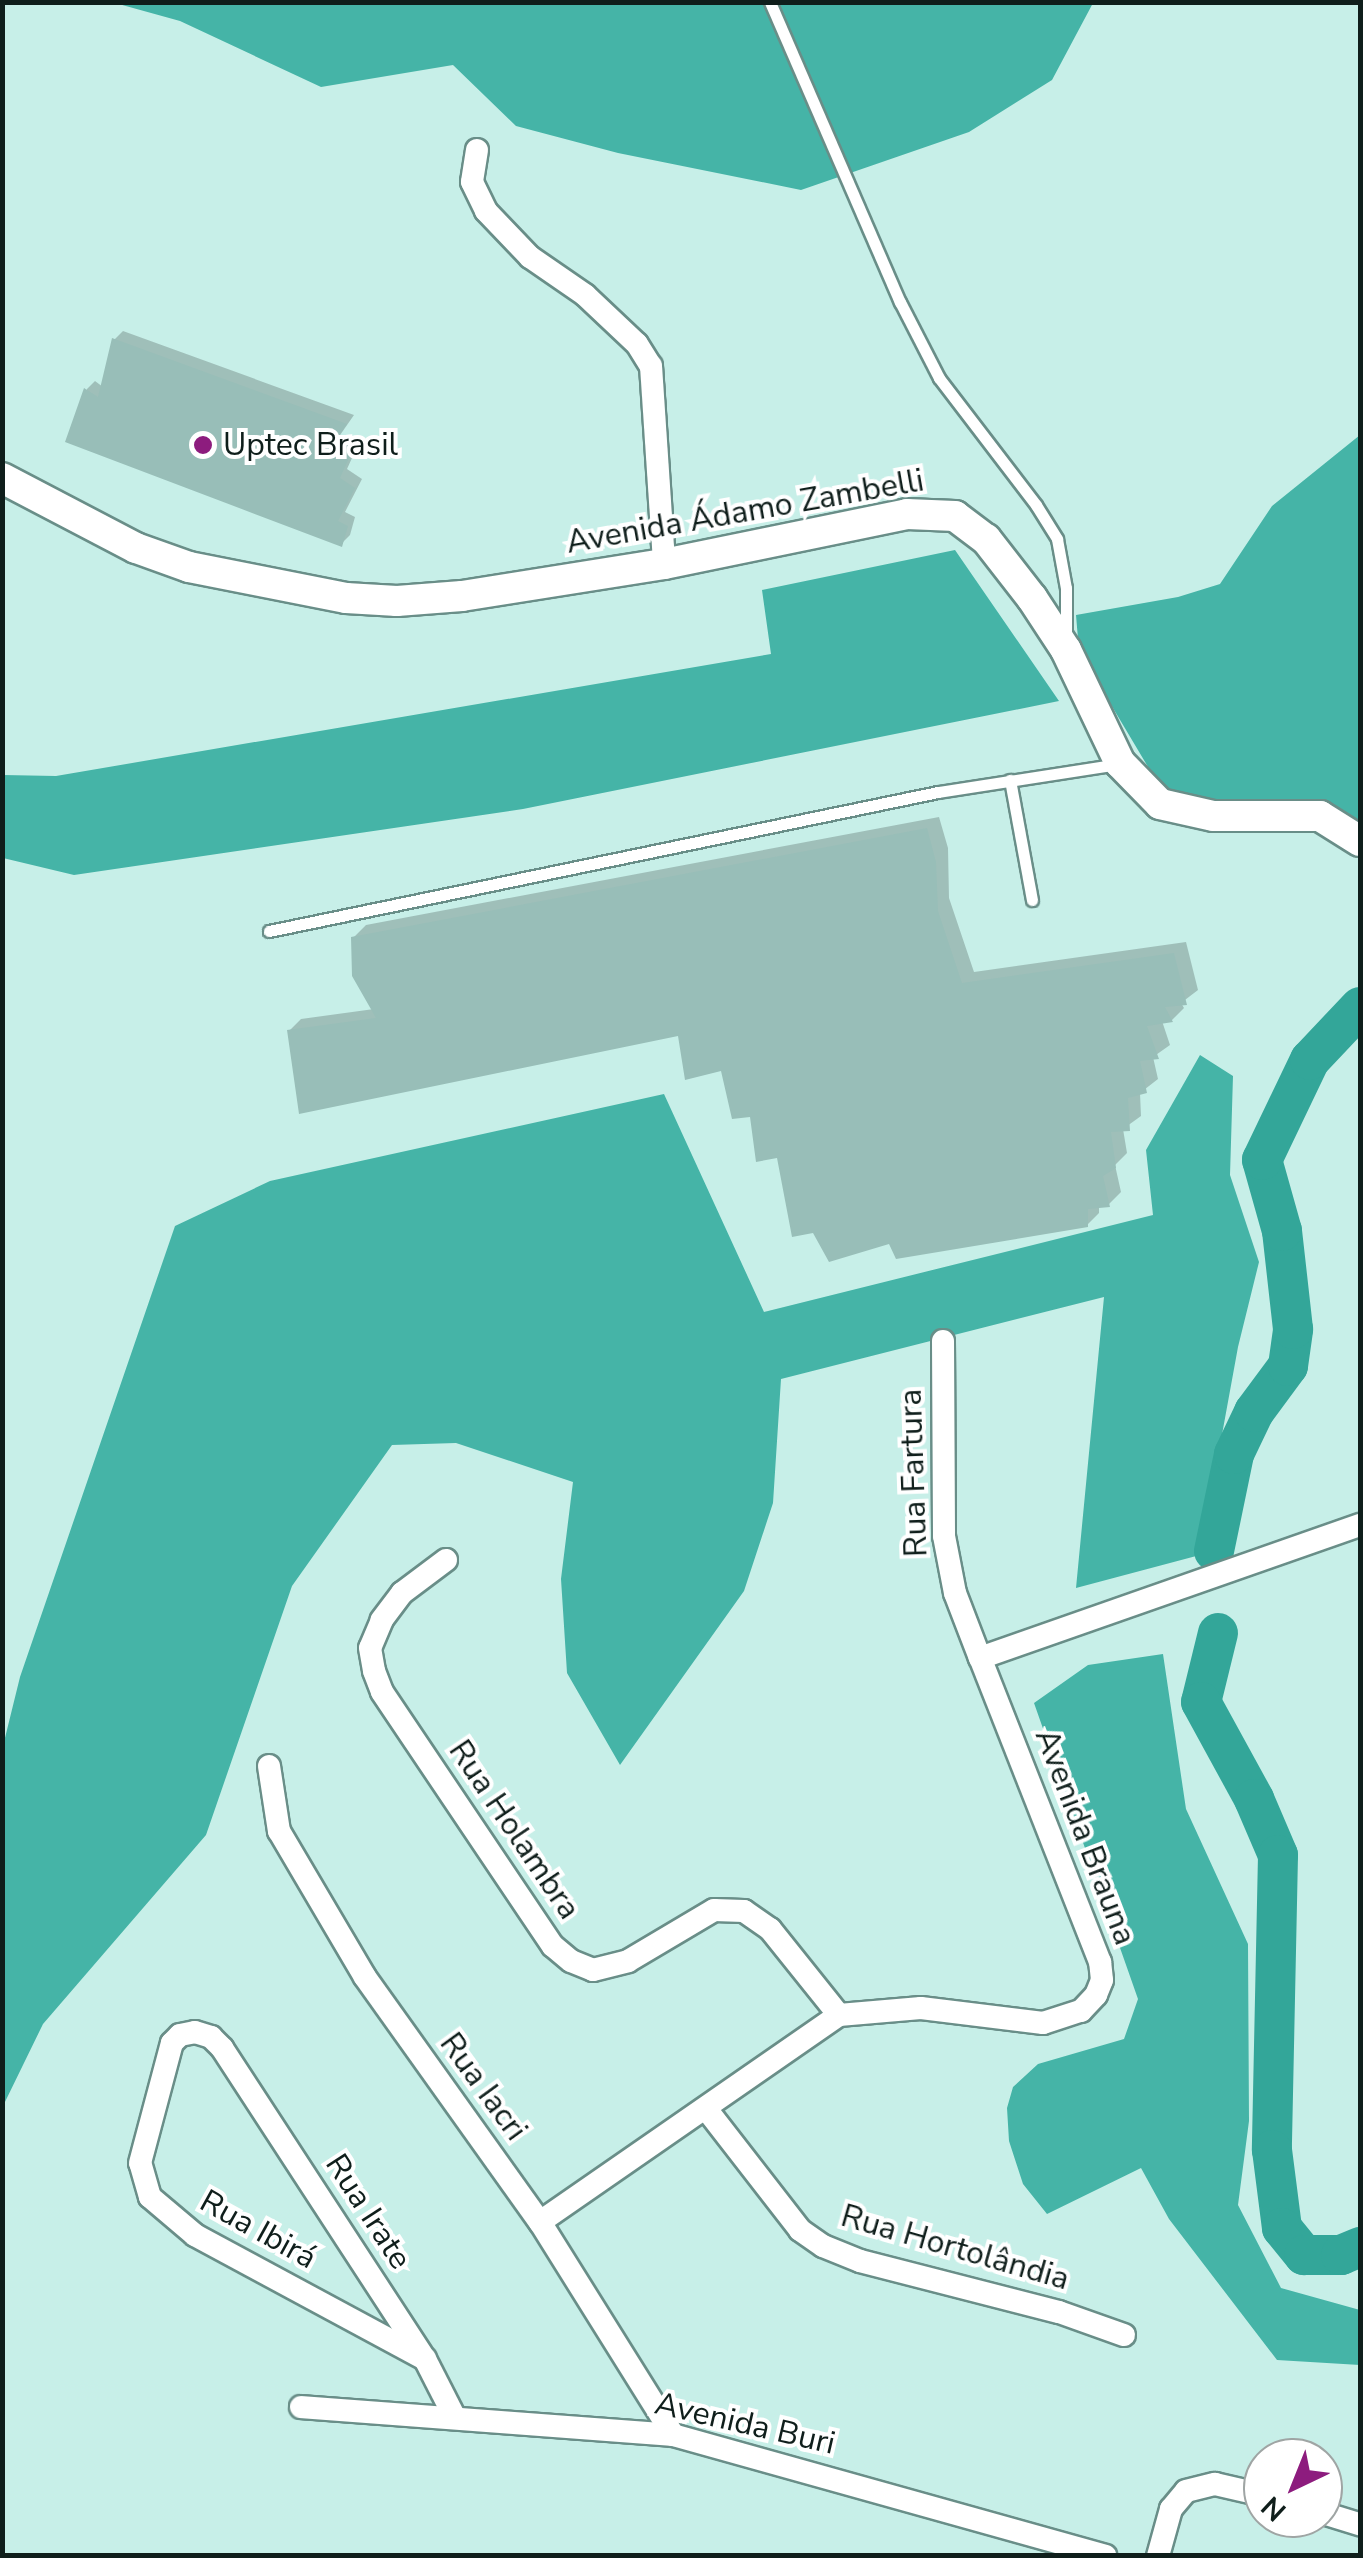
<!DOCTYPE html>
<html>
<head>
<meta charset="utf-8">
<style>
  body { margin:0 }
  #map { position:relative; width:1363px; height:2558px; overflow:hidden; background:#c7efe8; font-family:"Nunito Sans",sans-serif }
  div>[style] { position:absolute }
  .forest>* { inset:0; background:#45b4a7 }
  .shadow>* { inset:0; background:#0003 }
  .river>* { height:40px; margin:-20px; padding:0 20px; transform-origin:20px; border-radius:20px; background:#33a699 }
  .building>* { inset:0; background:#98beb8 }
  .roads { filter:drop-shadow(2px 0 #698e88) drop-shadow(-2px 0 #698e88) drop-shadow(0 2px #698e88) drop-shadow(0 -2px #698e88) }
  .lane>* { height:11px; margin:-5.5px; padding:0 5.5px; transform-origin:5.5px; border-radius:5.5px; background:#fff }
  .street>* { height:22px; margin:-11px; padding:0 11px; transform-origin:11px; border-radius:11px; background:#fff }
  .secondary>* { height:30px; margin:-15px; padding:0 15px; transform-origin:15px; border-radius:15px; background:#fff }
  .dots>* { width:28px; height:28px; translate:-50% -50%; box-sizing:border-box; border:5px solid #fff; border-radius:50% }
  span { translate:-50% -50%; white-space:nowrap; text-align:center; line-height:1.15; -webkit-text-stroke:8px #fff; paint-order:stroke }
  .poi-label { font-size:32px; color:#0f1e1b }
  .left { translate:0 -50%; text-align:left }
  .street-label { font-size:32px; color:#0f1e1b }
  .frame { position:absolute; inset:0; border:5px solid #0f1e1b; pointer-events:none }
  .north { position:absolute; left:1243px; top:2438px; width:100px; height:100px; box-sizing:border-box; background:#fff; border:2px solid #9fa5a4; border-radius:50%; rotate:223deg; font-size:28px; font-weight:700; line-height:40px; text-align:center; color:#0f1e1b }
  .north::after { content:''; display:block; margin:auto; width:35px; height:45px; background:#8d1c7e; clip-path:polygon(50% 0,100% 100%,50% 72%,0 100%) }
</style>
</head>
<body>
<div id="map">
  <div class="forest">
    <div style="clip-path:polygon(115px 3px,1093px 3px,1052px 80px,969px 132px,801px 190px,618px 153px,516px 126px,453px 65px,321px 87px,180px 21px)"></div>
    <div style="clip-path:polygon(1360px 435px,1360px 828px,1187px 803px,1157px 782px,1079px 651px,1076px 615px,1178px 597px,1220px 584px,1272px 506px)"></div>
    <div style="clip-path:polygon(955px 550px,1059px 701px,523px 809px,74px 875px,3px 858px,3px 775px,56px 776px,771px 654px,762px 590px)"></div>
    <div style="clip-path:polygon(1200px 1055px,1233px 1076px,1230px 1175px,1259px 1262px,1238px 1347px,1200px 1555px,1076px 1588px,1104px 1297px,781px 1379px,773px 1503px,744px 1591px,620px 1765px,567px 1673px,561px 1579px,573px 1482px,456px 1443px,392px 1445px,292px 1586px,206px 1835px,43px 2024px,3px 2106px,3px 1746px,20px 1677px,175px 1226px,270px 1181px,664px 1094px,764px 1312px,1153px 1215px,1146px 1150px)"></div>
    <div style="clip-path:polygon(1163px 1654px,1186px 1809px,1248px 1944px,1249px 2121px,1238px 2205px,1281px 2288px,1360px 2310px,1360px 2365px,1277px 2360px,1169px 2219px,1141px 2168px,1047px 2214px,1023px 2184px,1009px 2141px,1007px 2108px,1013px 2087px,1038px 2064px,1124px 2039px,1138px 1999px,1034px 1703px,1088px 1665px)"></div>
  </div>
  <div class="shadow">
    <div style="clip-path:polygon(123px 331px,354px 415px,338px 438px,357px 447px,347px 469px,362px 479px,345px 512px,355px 517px,350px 535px,341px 544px,69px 441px,87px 389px,95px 381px,103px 387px,115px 339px)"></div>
    <div style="clip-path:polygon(939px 817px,948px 848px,949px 898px,974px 972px,1186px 942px,1198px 990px,1181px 1003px,1184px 1008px,1172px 1020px,1162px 1021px,1170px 1045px,1153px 1057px,1158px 1079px,1140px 1093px,1141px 1116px,1123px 1129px,1127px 1153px,1115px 1165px,1121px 1192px,1109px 1204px,1099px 1205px,1099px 1213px,1087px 1225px,890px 1241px,780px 1156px,723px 1068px,680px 1033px,289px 1031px,301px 1019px,374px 1009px,353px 938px,366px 925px)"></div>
  </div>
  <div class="river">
    <div style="left:1214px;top:1551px;width:99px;rotate:-78.3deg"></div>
    <div style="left:1234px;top:1454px;width:47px;rotate:-64.5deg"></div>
    <div style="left:1254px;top:1412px;width:57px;rotate:-53.5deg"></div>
    <div style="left:1288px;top:1366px;width:37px;rotate:-82deg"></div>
    <div style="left:1293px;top:1329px;width:99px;rotate:-96.4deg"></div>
    <div style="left:1282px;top:1231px;width:74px;rotate:-105.7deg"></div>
    <div style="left:1262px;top:1160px;width:111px;rotate:-64.4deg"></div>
    <div style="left:1310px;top:1060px;width:73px;rotate:-46.7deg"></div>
    <div style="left:1218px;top:1633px;width:71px;rotate:103.8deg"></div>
    <div style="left:1201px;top:1702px;width:111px;rotate:61.3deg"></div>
    <div style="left:1254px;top:1799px;width:61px;rotate:66.8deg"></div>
    <div style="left:1278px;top:1855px;width:295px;rotate:91.2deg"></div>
    <div style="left:1272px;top:2150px;width:79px;rotate:82.7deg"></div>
    <div style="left:1282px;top:2228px;width:35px;rotate:51deg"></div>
    <div style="left:1304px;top:2255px;width:37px"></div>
    <div style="left:1341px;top:2255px;width:21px;rotate:-23deg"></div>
  </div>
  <div class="building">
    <div style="clip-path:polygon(112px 338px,347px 424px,331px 447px,350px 456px,340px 478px,355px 488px,338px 521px,348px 526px,342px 547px,65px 442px,84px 388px,98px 397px)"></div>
    <div style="clip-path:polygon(927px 828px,936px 862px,938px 911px,962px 983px,1174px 953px,1187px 1005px,1165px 1007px,1173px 1022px,1147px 1026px,1159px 1059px,1140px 1061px,1147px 1093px,1128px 1098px,1130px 1131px,1111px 1132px,1116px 1168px,1103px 1176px,1110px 1207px,1088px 1209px,1088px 1227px,896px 1259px,889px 1244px,829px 1262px,813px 1233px,792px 1237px,777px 1158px,756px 1162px,750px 1117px,732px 1119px,721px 1071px,685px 1080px,678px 1036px,299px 1114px,287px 1030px,376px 1018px,352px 976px,351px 937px)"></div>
  </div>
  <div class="roads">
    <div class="lane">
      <div style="left:770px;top:2px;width:327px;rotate:66.6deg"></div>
      <div style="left:900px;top:302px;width:85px;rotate:62.8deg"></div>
      <div style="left:939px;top:378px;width:160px;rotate:52.6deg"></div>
      <div style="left:1036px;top:505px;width:40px;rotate:58deg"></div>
      <div style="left:1057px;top:539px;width:50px;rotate:79.6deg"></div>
      <div style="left:1066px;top:588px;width:48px;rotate:90deg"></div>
      <div style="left:1010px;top:780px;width:122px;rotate:79.6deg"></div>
      <div style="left:269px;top:931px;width:683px;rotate:-11.74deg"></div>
      <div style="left:938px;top:792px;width:183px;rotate:-8.8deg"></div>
    </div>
    <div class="street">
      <div style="left:477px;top:150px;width:32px;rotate:99deg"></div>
      <div style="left:472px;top:182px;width:32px;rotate:64deg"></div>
      <div style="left:486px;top:211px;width:64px;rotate:46.3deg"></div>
      <div style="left:530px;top:257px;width:67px;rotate:34.6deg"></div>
      <div style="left:585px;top:295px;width:71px;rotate:43.3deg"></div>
      <div style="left:637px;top:344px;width:26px;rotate:58deg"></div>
      <div style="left:651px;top:366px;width:198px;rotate:86.2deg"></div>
      <div style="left:943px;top:1341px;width:195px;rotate:89.7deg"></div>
      <div style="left:944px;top:1536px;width:58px;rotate:79.1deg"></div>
      <div style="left:955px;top:1593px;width:70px;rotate:69deg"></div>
      <div style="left:446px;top:1560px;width:55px;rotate:143.1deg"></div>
      <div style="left:402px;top:1593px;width:34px;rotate:127deg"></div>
      <div style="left:382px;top:1620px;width:30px;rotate:113deg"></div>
      <div style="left:370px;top:1648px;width:23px;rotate:80deg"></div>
      <div style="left:374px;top:1671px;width:22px;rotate:69deg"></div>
      <div style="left:382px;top:1692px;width:306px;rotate:56.1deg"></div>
      <div style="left:553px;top:1946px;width:23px;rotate:40deg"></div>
      <div style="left:571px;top:1961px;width:24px;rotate:22deg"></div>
      <div style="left:593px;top:1970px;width:36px;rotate:-14deg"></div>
      <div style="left:628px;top:1961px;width:100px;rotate:-30.7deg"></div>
      <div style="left:714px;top:1910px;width:30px;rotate:2deg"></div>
      <div style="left:744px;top:1911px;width:32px;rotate:35deg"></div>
      <div style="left:770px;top:1929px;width:110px;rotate:51.3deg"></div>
      <div style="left:269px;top:1766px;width:66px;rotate:81.3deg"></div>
      <div style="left:279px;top:1831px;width:169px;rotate:59.5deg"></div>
      <div style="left:365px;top:1977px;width:301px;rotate:54.5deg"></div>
      <div style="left:540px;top:2222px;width:251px;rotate:58deg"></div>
      <div style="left:707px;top:2110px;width:152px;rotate:52.2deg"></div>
      <div style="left:800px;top:2230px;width:28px;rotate:35deg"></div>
      <div style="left:823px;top:2246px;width:40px;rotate:22deg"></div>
      <div style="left:860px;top:2261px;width:205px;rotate:14.4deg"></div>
      <div style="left:1059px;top:2312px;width:69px;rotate:19.5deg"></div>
      <div style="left:540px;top:2222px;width:364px;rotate:-34.7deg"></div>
      <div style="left:839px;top:2015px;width:82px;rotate:-4.9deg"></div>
      <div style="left:921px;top:2008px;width:123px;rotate:7deg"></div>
      <div style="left:1043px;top:2023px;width:40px;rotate:-18deg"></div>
      <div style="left:1081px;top:2011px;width:22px;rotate:-47deg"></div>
      <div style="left:1096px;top:1995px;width:16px;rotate:-68deg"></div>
      <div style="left:1102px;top:1980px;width:18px;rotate:-96deg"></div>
      <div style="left:1100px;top:1962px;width:327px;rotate:-111.5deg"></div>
      <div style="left:980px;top:1658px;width:403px;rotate:-19.3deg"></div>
      <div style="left:425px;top:2359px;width:261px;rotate:-151.7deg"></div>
      <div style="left:195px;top:2235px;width:59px;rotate:-139.8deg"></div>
      <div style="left:150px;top:2197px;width:35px;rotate:-106deg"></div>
      <div style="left:140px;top:2163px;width:124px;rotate:-75.1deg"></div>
      <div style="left:172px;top:2043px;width:11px;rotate:-45deg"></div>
      <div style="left:180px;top:2035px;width:15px;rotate:-11deg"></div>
      <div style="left:195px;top:2032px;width:17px;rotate:17deg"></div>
      <div style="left:211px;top:2037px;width:16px;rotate:45deg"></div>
      <div style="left:222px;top:2048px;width:371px;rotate:56.9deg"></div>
      <div style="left:425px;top:2359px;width:64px;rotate:63deg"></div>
      <div style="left:301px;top:2407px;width:373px;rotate:4.3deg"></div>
      <div style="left:673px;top:2435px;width:449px;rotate:15.6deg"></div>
      <div style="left:1323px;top:2513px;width:39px;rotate:17deg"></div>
      <div style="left:1158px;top:2556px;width:49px;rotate:-74.5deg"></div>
      <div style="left:1171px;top:2509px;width:23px;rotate:-50deg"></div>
      <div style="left:1186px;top:2491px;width:30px;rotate:-14deg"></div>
      <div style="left:1215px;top:2484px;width:49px;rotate:12.9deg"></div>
    </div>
    <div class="secondary">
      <div style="left:2px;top:478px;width:151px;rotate:27.6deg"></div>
      <div style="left:136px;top:548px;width:56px;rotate:19.7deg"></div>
      <div style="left:189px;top:567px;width:160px;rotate:11.2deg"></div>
      <div style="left:346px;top:598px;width:51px;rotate:3.4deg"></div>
      <div style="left:397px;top:601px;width:65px;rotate:-4.4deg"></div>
      <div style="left:462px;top:596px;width:205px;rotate:-9deg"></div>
      <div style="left:664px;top:564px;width:248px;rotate:-11.6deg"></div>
      <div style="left:907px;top:514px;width:48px;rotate:2.4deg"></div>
      <div style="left:955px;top:516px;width:39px;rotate:37deg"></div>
      <div style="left:986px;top:539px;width:75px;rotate:52.1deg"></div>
      <div style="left:1032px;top:598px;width:62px;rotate:56.8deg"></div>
      <div style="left:1066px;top:650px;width:125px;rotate:64.5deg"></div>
      <div style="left:1120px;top:763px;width:57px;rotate:45.7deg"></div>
      <div style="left:1160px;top:804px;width:54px;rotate:12.8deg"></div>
      <div style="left:1213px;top:816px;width:107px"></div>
      <div style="left:1320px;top:816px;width:47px;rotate:32deg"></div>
    </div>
  </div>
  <div class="dots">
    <div style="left:203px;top:445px;background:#8d1c7e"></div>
  </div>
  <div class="poi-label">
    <span class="left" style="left:223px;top:445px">Uptec Brasil</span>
  </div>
  <div class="street-label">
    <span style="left:745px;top:512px;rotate:-10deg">Avenida Ádamo Zambelli</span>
    <span style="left:914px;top:1473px;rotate:-92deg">Rua Fartura</span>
    <span style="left:514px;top:1830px;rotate:56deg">Rua Holambra</span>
    <span style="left:1085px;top:1837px;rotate:69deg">Avenida Brauna</span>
    <span style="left:483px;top:2087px;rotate:54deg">Rua Iacri</span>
    <span style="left:368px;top:2212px;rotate:57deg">Rua Irate</span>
    <span style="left:258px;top:2230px;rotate:29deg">Rua Ibirá</span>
    <span style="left:955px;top:2248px;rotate:16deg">Rua Hortolândia</span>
    <span style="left:745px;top:2424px;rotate:13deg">Avenida Buri</span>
  </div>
  <div class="frame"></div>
  <div class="north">N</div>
</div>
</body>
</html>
